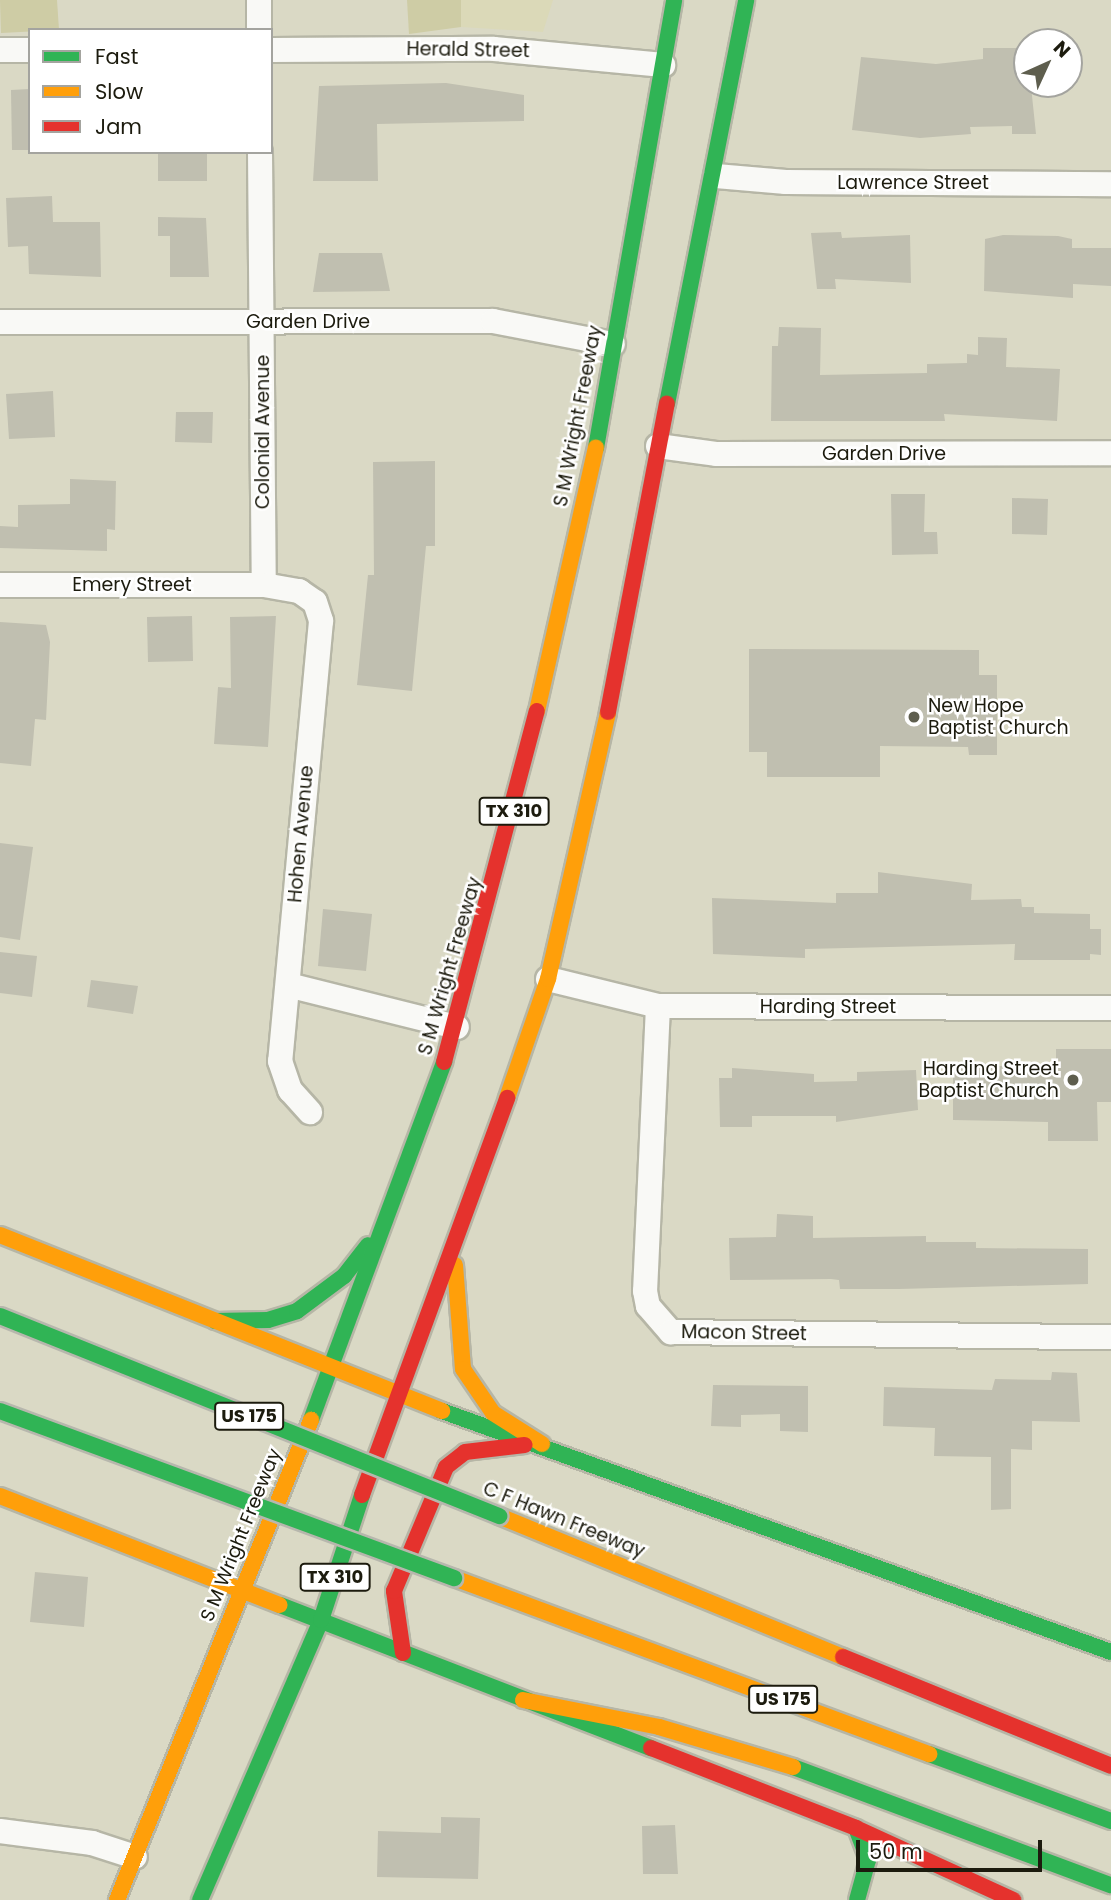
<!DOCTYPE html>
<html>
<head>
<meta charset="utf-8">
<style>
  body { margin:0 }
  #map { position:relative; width:1111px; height:1900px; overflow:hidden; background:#dad9c5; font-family:Poppins,sans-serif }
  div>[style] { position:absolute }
  .built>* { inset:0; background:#dbd9b8 }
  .green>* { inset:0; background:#cecca5 }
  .building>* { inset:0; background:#c0bfb0 }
  .roads { filter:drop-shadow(2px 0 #b6b6a6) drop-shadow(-2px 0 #b6b6a6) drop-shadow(0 2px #b6b6a6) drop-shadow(0 -2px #b6b6a6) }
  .street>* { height:24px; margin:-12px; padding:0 12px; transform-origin:12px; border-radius:12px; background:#f9f9f6 }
  .fast>* { height:16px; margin:-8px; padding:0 8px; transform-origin:8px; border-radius:8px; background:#30b455 }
  .slow>* { height:16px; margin:-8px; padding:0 8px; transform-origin:8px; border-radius:8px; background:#ff9f0a }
  .jam>* { height:16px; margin:-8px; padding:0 8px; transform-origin:8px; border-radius:8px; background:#e5322d }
  .bridges { filter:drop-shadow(2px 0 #b7b7ad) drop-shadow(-2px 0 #b7b7ad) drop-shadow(0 2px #b7b7ad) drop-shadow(0 -2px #b7b7ad) }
  .fast-bridge>* { height:16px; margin:-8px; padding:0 8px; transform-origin:8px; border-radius:8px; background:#30b455 }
  .dots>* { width:19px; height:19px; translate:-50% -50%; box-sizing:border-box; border:4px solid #fff; border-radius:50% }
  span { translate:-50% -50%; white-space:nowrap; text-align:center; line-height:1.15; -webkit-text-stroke:5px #fff; paint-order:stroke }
  .shield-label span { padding:2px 5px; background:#fff; border:2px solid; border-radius:5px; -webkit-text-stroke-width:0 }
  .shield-label { font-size:18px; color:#1c1b0e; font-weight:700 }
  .street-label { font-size:19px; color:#1c1b0e }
  .poi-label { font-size:19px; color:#1c1b0e }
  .left { translate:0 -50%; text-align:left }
  .right { translate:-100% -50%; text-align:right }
  .legend { position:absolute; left:28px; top:28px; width:245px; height:126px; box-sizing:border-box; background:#fff; border:2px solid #a4a49f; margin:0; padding:9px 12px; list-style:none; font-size:21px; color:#1c1b0e }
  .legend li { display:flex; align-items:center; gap:14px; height:35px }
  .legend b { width:35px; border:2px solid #a4a49f }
  .north { position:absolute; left:1013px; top:28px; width:70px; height:70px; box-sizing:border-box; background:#fff; border:2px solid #a4a49f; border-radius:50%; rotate:45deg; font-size:19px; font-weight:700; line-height:28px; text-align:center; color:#1c1b0e }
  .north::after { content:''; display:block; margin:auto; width:24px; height:32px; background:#5e5e4e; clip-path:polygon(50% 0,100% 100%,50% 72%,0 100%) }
  .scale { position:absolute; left:856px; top:1840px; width:186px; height:32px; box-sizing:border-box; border:4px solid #1c1b0e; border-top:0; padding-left:9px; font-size:21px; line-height:24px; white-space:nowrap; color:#1c1b0e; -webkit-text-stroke:5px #fff; paint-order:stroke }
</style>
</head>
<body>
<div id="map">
  <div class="built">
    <div style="clip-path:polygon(461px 0,553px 0,543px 32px,461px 27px)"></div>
  </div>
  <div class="green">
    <div style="clip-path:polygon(0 0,57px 0,59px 30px,1px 33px)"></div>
    <div style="clip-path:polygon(407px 0,461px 0,461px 27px,409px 34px)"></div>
  </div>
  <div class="building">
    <div style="clip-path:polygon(983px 48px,1027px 48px,1036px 134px,1012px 134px,1012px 126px,970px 127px,971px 134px,920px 138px,852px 130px,861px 57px,936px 64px,983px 59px)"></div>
    <div style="clip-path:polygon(446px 83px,524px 95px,524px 121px,377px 124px,378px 181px,313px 181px,319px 86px)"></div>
    <div style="clip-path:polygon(30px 89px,30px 150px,12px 150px,11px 90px)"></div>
    <div style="clip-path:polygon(158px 152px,207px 152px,207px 181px,158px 181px)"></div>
    <div style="clip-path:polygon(52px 196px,53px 222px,100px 222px,101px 277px,29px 274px,28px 246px,8px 247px,6px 198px)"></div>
    <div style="clip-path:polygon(158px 217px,206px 218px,209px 277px,170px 277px,170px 236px,158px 236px)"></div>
    <div style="clip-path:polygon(841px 232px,842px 238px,910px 235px,911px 283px,835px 279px,836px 289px,817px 289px,811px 233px)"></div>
    <div style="clip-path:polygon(1003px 235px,1058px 236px,1072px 239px,1072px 248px,1111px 248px,1111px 286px,1073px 284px,1073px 298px,984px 291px,985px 239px)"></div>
    <div style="clip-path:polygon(319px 253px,382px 253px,390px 291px,313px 292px)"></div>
    <div style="clip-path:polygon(779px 327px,821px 328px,820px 375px,927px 373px,927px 364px,967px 363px,967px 354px,978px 355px,978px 337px,1007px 338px,1006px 367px,1060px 369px,1057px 421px,944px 414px,945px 421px,771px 421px,772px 346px,778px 346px)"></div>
    <div style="clip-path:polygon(53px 391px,55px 437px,9px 439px,6px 394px)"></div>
    <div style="clip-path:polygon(176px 412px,213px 412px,212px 443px,175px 442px)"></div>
    <div style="clip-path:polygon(435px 461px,435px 546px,426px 546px,412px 691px,357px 685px,368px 575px,374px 575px,373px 462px)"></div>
    <div style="clip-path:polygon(70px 479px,116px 481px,115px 530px,107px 529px,107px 551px,0 548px,0 526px,18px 527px,18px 505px,70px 504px)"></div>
    <div style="clip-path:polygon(891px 494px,925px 494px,924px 532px,937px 532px,938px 554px,892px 555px)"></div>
    <div style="clip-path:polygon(1012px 498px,1048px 499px,1047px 535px,1012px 534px)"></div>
    <div style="clip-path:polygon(192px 616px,193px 661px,148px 662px,147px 617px)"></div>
    <div style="clip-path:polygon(276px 616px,268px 747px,214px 744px,218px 687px,231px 688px,230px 617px)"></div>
    <div style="clip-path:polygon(0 622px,46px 625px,50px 642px,46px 720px,35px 719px,31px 766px,0 763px)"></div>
    <div style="clip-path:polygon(749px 649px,979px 650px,979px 675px,997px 675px,997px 755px,969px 755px,968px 747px,880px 746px,880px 777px,767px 777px,767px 752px,749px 752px)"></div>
    <div style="clip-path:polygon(0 843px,33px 847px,20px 940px,0 937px)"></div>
    <div style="clip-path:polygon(878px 872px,972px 884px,971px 900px,1021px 899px,1022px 907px,1034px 907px,1034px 913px,1090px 914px,1090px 929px,1101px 929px,1101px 955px,1090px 954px,1090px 960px,1014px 960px,1015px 944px,805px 949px,805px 958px,713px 954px,712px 898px,836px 903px,836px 893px,878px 893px)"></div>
    <div style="clip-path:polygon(323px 909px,372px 914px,366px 971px,318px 966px)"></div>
    <div style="clip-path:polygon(0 952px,37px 956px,32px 997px,0 993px)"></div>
    <div style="clip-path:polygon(91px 980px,138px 986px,133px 1014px,87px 1007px)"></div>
    <div style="clip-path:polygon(1056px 1049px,1111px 1049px,1111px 1102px,1097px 1102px,1098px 1141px,1048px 1141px,1048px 1122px,953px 1120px,953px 1066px,1056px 1066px)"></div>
    <div style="clip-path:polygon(732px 1068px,814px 1074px,814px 1082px,857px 1081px,857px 1072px,916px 1070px,918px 1110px,836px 1122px,836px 1116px,752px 1116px,752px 1127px,720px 1127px,719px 1078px,732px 1078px)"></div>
    <div style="clip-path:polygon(777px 1214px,813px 1216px,813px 1238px,926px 1236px,926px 1242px,976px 1242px,976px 1248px,1088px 1249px,1088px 1284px,899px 1289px,840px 1289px,839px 1280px,831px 1279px,730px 1280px,729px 1238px,776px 1237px)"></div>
    <div style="clip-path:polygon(1052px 1372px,1077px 1373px,1080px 1422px,1032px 1421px,1032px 1450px,1011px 1449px,1011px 1509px,991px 1510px,991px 1457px,934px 1456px,935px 1428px,883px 1426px,884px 1387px,992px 1390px,995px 1379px,1051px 1380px)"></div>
    <div style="clip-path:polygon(713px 1385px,808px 1386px,808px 1432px,780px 1431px,780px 1414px,741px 1415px,741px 1427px,711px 1426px)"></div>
    <div style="clip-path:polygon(35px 1572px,88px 1577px,84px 1627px,30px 1622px)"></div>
    <div style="clip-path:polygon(441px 1817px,480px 1818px,478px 1879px,377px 1877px,378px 1831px,441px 1833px)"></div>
    <div style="clip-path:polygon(675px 1825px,678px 1874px,643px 1874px,642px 1826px)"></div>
  </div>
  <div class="roads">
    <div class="street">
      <div style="left:259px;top:30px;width:30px;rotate:-90deg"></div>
      <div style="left:0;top:50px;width:30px"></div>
      <div style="left:271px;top:50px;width:223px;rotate:-0.3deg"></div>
      <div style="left:494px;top:49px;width:170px;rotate:5.4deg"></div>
      <div style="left:260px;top:152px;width:433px;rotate:89.5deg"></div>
      <div style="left:716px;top:176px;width:70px;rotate:4.9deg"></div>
      <div style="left:786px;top:182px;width:325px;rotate:0.4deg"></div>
      <div style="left:0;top:322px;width:493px;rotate:-0.1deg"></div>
      <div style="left:493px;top:321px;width:122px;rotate:10.9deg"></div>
      <div style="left:658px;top:446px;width:60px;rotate:7.7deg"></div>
      <div style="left:717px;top:454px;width:394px;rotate:-0.1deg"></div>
      <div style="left:0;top:585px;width:264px"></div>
      <div style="left:264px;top:585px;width:36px;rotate:10deg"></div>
      <div style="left:299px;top:591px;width:19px;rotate:35deg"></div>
      <div style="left:315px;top:602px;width:20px;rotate:72deg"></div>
      <div style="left:321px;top:621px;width:442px;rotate:95.3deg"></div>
      <div style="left:280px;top:1061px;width:31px;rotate:71deg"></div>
      <div style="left:290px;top:1090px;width:30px;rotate:48deg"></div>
      <div style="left:548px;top:979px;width:113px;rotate:13.8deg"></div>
      <div style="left:658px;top:1006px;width:453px;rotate:0.3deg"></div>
      <div style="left:288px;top:985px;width:174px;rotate:14deg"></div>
      <div style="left:658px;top:1006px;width:285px;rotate:92.6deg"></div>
      <div style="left:645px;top:1291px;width:15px;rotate:79deg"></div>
      <div style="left:648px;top:1306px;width:35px;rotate:49deg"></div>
      <div style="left:671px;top:1332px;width:440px;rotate:0.7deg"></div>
      <div style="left:0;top:1831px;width:93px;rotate:7.4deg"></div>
      <div style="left:92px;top:1843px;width:45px;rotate:18deg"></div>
    </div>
    <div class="fast">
      <div style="left:667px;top:404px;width:412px;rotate:-78.9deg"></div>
      <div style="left:596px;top:448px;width:455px;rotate:-80.1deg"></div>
      <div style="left:215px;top:1321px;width:53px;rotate:-1.1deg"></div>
      <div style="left:268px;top:1320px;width:30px;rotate:-17deg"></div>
      <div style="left:297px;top:1311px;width:59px;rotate:-36.7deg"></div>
      <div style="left:344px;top:1276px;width:39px;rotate:-52deg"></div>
      <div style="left:442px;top:1411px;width:711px;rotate:19.81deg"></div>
      <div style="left:311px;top:1420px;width:382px;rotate:-69.6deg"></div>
      <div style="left:280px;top:1605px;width:398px;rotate:21.1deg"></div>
      <div style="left:929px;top:1754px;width:194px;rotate:20.2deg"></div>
      <div style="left:793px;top:1767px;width:339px;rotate:20.4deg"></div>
      <div style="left:856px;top:1828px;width:34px;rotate:69deg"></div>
      <div style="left:868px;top:1860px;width:41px;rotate:105.4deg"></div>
      <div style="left:200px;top:1900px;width:305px;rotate:-66.6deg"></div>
      <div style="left:321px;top:1620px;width:132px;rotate:-71.8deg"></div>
    </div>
    <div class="slow">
      <div style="left:537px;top:711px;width:270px;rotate:-77.4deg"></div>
      <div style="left:507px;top:1098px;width:126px;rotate:-71deg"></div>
      <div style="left:548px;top:979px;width:274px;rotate:-77.3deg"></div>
      <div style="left:0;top:1235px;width:476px;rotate:21.7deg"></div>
      <div style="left:455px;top:1265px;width:104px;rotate:85.6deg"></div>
      <div style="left:463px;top:1369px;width:53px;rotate:55.7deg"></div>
      <div style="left:493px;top:1413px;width:58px;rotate:32.3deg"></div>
      <div style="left:0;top:1496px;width:300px;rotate:21.3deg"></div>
      <div style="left:499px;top:1516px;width:372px;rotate:22.3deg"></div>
      <div style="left:454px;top:1578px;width:507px;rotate:20.33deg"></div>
      <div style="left:523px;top:1700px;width:139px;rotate:11.2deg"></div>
      <div style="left:659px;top:1727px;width:140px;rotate:16.6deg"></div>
      <div style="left:117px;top:1900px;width:518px;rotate:-67.99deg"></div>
    </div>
    <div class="jam">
      <div style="left:608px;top:712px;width:314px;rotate:-79.2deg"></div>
      <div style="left:444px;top:1062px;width:363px;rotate:-75.2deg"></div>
      <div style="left:362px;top:1495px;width:423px;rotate:-69.9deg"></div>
      <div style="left:403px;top:1653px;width:63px;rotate:-98.3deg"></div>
      <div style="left:394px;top:1591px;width:134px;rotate:-67.2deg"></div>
      <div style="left:446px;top:1467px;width:24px;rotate:-38deg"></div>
      <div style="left:465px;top:1452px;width:60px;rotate:-6.7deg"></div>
      <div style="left:843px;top:1657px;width:289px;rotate:22.1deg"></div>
      <div style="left:651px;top:1748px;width:220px;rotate:21.3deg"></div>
      <div style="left:856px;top:1828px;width:173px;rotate:24.6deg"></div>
    </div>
  </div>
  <div class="bridges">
    <div class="fast-bridge">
      <div style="left:0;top:1316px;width:538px;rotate:21.84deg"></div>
      <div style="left:0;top:1411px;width:484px;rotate:20.2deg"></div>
    </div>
  </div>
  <div class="dots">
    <div style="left:914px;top:717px;background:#5e5e4e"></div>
    <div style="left:1073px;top:1080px;background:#5e5e4e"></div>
  </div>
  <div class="shield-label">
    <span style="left:514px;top:811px">TX 310</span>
    <span style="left:249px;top:1416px">US 175</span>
    <span style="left:335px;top:1577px">TX 310</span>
    <span style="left:783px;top:1699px">US 175</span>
  </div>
  <div class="street-label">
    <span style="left:468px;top:50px;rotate:1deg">Herald Street</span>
    <span style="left:913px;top:183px">Lawrence Street</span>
    <span style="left:308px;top:322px">Garden Drive</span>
    <span style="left:578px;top:416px;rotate:-79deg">S M Wright Freeway</span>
    <span style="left:263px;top:432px;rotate:-90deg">Colonial Avenue</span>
    <span style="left:884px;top:454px">Garden Drive</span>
    <span style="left:132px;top:585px">Emery Street</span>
    <span style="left:301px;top:834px;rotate:-85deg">Hohen Avenue</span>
    <span style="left:450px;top:966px;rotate:-74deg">S M Wright Freeway</span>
    <span style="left:828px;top:1007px">Harding Street</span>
    <span style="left:744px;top:1333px;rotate:1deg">Macon Street</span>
    <span style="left:564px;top:1520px;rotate:22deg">C F Hawn Freeway</span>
    <span style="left:241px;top:1535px;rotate:-68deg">S M Wright Freeway</span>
  </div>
  <div class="poi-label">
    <span class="left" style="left:928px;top:717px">New Hope<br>Baptist Church</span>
    <span class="right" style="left:1059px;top:1080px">Harding Street<br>Baptist Church</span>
  </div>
  <ul class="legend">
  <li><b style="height:9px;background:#30b455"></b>Fast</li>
  <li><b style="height:9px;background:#ff9f0a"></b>Slow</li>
  <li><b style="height:9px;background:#e5322d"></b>Jam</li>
  </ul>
  <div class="north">N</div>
  <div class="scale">50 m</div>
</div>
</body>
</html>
